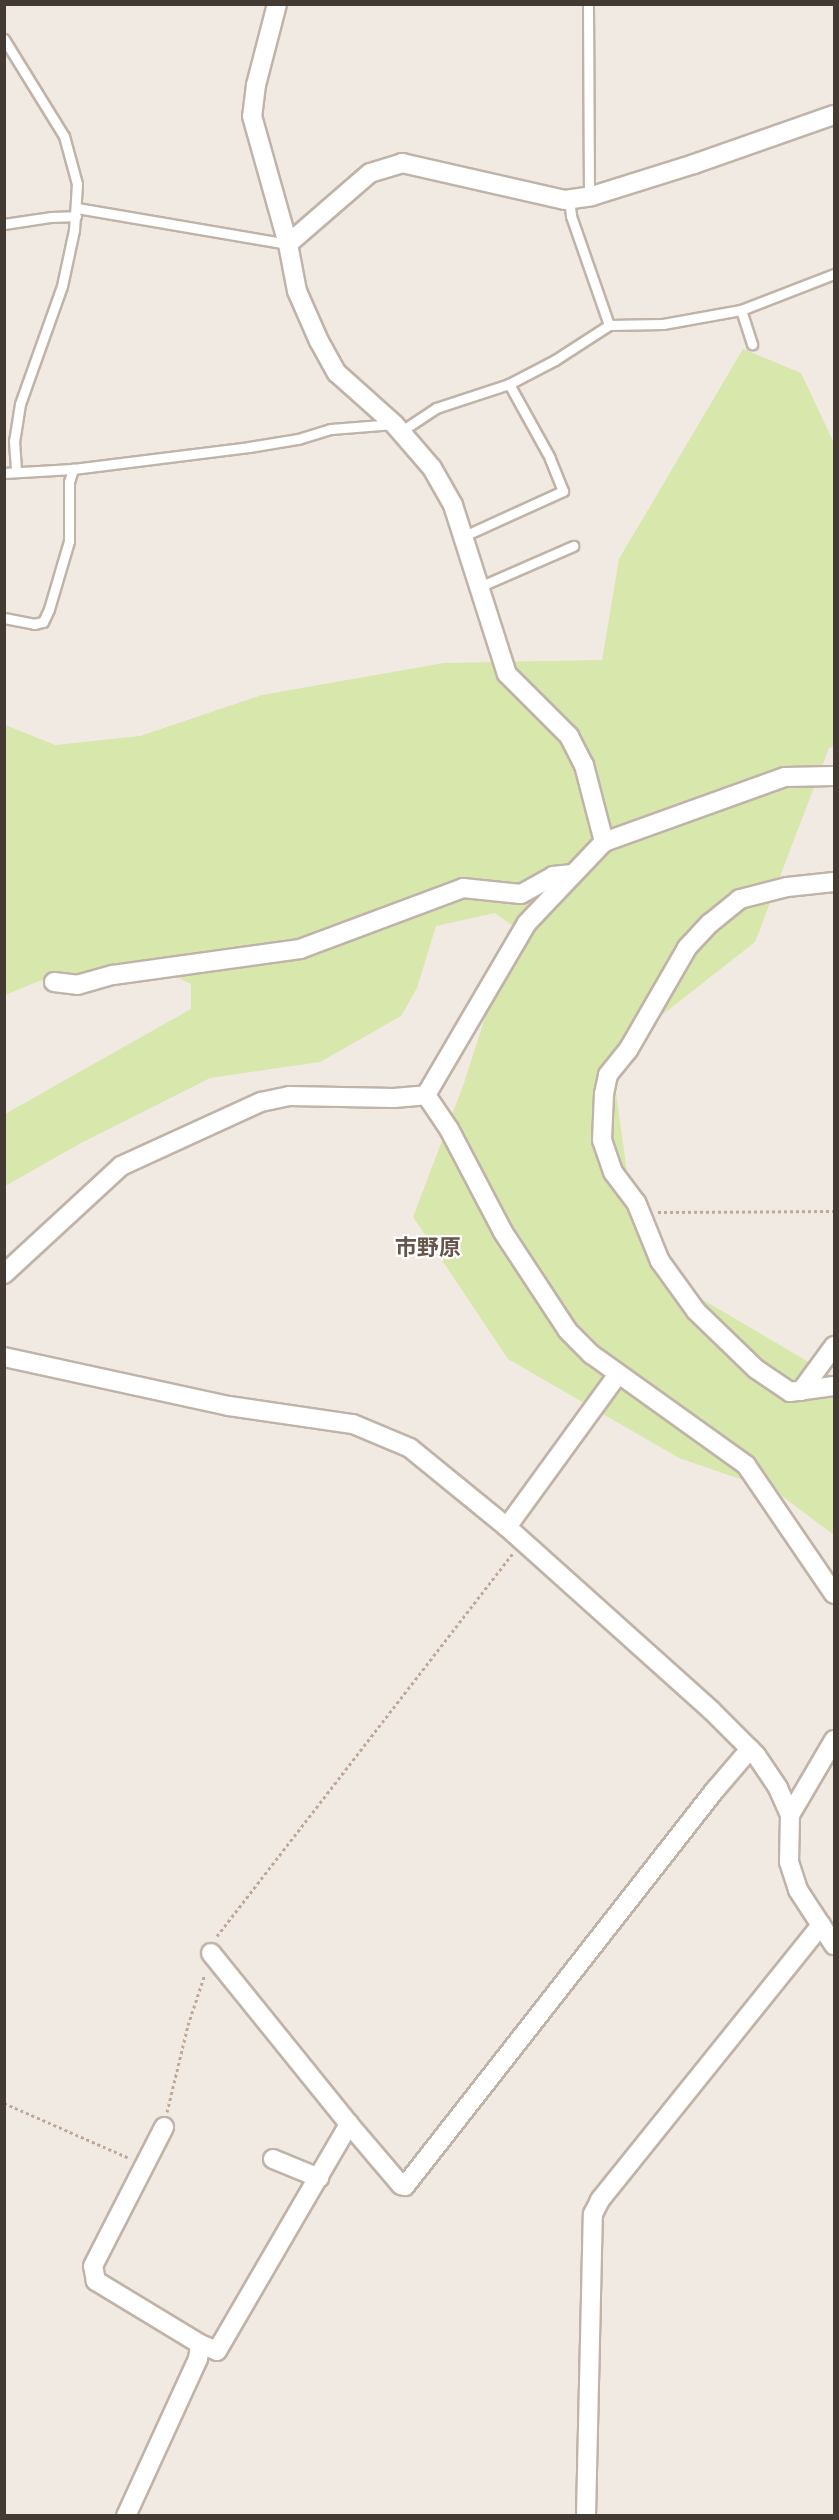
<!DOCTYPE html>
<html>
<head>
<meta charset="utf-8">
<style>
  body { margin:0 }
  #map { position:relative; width:839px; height:2520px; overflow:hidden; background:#f1eae3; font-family:Cabin,"Noto Sans JP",sans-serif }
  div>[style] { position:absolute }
  .green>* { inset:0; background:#d8e7ab }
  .path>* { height:3px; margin-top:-1.5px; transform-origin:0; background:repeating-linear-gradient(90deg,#bfa897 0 3px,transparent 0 6px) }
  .roads { filter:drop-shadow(2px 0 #c0b3a8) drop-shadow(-2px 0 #c0b3a8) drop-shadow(0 2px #c0b3a8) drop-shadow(0 -2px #c0b3a8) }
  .service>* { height:9px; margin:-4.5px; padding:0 4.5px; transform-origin:4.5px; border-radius:4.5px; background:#fff }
  .minor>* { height:18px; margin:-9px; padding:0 9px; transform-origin:9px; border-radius:9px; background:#fff }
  span { translate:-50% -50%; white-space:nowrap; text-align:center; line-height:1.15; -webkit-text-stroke:4.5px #fff; paint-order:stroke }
  .quarter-label { font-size:22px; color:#66554a; font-weight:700 }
  .frame { position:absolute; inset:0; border:6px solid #433a33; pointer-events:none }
</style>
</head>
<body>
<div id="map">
  <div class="green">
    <div style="clip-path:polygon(743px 349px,801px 373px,834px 443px,834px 746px,829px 748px,755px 942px,611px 1055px,632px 1210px,700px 1298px,834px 1377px,834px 1535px,775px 1491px,679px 1458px,508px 1359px,413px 1217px,464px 1083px,514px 927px,495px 913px,436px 926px,417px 988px,401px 1016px,320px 1062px,210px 1078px,81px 1143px,5px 1186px,5px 1114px,191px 1009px,191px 984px,146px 962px,39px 981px,5px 995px,5px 725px,55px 745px,140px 736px,262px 695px,444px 663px,602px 660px,619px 559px)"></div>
  </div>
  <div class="path">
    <div style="left:658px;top:1212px;width:176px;rotate:-0.3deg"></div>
    <div style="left:217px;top:1936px;width:483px;rotate:-52.3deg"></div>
    <div style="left:4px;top:2103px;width:137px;rotate:23.7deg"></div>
    <div style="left:167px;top:2112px;width:89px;rotate:-76.4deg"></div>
    <div style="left:188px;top:2025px;width:54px;rotate:-71.6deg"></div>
  </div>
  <div class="roads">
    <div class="service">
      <div style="left:588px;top:4px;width:182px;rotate:89.7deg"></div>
      <div style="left:589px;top:186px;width:10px;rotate:73deg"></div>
      <div style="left:4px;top:39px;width:114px;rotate:58.3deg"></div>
      <div style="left:64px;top:136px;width:50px;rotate:74.8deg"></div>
      <div style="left:77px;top:184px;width:46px;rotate:93.7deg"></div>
      <div style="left:74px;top:230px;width:57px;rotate:102.1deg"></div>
      <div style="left:62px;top:286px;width:125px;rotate:109.6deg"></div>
      <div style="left:20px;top:404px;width:37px;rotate:99deg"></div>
      <div style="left:14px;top:441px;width:31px;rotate:86deg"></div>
      <div style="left:569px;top:199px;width:17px;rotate:83deg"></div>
      <div style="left:571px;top:216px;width:115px;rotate:70.8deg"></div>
      <div style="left:77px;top:208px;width:214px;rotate:9.7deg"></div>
      <div style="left:4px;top:224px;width:48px;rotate:-8.5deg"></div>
      <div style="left:51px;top:217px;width:25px;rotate:-2deg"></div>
      <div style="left:741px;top:310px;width:36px;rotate:72deg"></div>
      <div style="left:400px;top:432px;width:43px;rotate:-33.7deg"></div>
      <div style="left:436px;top:408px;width:77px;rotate:-18.2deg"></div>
      <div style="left:509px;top:384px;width:52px;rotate:-27.6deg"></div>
      <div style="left:555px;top:360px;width:64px;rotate:-32.9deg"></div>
      <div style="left:609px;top:325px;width:54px;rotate:-1.1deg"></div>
      <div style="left:663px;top:324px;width:79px;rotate:-10.2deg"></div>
      <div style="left:741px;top:310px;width:100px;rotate:-21.2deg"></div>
      <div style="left:4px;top:473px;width:69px;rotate:-3.3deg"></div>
      <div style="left:73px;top:469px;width:177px;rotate:-7.1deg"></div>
      <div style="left:249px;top:447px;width:50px;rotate:-9.3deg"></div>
      <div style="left:298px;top:439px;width:34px;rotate:-17deg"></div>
      <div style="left:331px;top:429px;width:63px;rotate:-4.5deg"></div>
      <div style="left:464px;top:536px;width:109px;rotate:-24.4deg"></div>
      <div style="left:563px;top:491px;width:35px;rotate:-112deg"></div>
      <div style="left:550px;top:458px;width:85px;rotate:-119deg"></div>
      <div style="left:479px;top:587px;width:103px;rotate:-23.6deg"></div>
      <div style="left:4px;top:618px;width:31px;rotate:11deg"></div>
      <div style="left:34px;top:624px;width:9px;rotate:-13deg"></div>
      <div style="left:43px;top:622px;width:14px;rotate:-65deg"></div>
      <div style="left:49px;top:609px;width:71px;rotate:-73.6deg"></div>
      <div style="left:69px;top:541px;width:59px;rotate:-90deg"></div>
      <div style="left:69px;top:482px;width:14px;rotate:-73deg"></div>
    </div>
    <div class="minor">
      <div style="left:277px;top:4px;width:84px;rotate:104.5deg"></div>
      <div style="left:256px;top:85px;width:31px;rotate:97deg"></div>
      <div style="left:252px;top:116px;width:133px;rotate:74.3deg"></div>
      <div style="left:288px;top:244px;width:48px;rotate:79.2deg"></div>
      <div style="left:297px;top:291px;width:55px;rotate:66.3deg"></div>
      <div style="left:319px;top:341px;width:37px;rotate:61deg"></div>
      <div style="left:337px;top:373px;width:76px;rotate:41.8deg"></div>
      <div style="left:394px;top:424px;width:58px;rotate:49.2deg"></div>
      <div style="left:432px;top:468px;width:43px;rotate:60.4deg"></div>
      <div style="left:453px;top:505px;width:177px;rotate:72.3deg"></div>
      <div style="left:507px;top:674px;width:88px;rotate:45deg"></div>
      <div style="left:569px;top:736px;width:33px;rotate:63deg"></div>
      <div style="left:584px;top:765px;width:80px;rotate:75.4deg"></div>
      <div style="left:288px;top:244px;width:108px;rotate:-40.9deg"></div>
      <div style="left:370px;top:173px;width:34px;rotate:-17deg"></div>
      <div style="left:402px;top:163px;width:167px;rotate:12.8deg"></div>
      <div style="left:565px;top:200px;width:27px;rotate:-8deg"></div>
      <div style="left:592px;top:196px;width:107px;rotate:-17.4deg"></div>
      <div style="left:694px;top:164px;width:148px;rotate:-19.3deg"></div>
      <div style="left:834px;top:882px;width:47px;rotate:173.9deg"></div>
      <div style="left:787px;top:887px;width:49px;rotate:165.7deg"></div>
      <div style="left:740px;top:899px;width:38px;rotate:141deg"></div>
      <div style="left:710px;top:923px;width:34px;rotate:133deg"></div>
      <div style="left:687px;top:948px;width:118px;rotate:120deg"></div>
      <div style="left:628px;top:1050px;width:32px;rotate:129deg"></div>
      <div style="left:608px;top:1075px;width:19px;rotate:102deg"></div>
      <div style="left:604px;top:1094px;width:46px;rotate:92.5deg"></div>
      <div style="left:602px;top:1140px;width:34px;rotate:71deg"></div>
      <div style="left:613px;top:1172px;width:38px;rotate:53deg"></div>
      <div style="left:636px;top:1202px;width:64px;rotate:67.9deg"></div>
      <div style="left:660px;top:1261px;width:62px;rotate:54.2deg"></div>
      <div style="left:696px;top:1311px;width:83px;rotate:44deg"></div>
      <div style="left:756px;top:1369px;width:41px;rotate:34.1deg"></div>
      <div style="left:790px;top:1392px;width:44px;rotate:-7.8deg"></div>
      <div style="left:54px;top:982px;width:23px;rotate:7deg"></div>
      <div style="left:77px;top:985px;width:37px;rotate:-16deg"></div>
      <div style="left:113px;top:975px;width:189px;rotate:-7.9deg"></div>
      <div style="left:300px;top:949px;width:174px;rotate:-20.5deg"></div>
      <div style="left:463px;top:888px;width:58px;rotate:5.9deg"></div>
      <div style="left:521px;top:894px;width:37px;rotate:-29deg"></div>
      <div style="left:553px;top:876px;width:20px;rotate:-6deg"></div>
      <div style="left:426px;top:1095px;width:41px;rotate:55.9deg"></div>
      <div style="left:449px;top:1129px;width:116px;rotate:62.3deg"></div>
      <div style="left:503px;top:1232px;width:118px;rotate:56.7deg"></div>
      <div style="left:568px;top:1331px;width:33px;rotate:45deg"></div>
      <div style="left:591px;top:1354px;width:191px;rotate:35.6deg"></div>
      <div style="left:746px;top:1465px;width:156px;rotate:55.7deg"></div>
      <div style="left:426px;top:1095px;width:199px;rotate:-59.6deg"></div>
      <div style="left:527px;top:923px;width:112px;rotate:-46.5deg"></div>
      <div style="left:604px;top:842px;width:192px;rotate:-19.8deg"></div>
      <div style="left:785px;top:777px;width:49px;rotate:-1.2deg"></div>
      <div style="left:4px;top:1274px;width:159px;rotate:-42.7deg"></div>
      <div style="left:121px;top:1166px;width:154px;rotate:-24.6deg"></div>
      <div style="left:261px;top:1102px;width:29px;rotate:-12deg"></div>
      <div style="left:289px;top:1096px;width:105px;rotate:1.1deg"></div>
      <div style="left:394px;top:1098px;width:32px;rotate:-5deg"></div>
      <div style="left:4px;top:1357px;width:230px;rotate:12.3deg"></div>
      <div style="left:229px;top:1406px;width:125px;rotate:8.3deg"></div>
      <div style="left:353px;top:1424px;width:62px;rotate:22.8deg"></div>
      <div style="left:410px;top:1448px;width:125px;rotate:39.2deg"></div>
      <div style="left:507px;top:1527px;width:274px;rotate:41.9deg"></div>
      <div style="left:711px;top:1710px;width:64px;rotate:45deg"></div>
      <div style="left:756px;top:1755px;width:40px;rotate:56deg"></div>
      <div style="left:778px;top:1788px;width:30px;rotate:66deg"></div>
      <div style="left:790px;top:1815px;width:47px;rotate:91.2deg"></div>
      <div style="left:789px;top:1862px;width:29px;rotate:72deg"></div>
      <div style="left:798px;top:1890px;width:66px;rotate:56.8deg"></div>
      <div style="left:801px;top:1391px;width:56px;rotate:-53.7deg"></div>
      <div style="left:507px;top:1527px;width:189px;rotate:-54deg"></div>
      <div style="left:790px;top:1815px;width:87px;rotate:-59.6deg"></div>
      <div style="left:211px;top:1953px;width:220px;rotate:51.1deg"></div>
      <div style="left:349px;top:2124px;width:80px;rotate:49.6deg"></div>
      <div style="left:401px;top:2185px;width:4px;rotate:14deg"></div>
      <div style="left:405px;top:2186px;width:503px;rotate:-51.95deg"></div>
      <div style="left:715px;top:1790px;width:54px;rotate:-49.5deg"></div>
      <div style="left:273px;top:2159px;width:50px;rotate:22.4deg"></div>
      <div style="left:200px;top:2344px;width:18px;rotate:22deg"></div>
      <div style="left:217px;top:2351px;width:263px;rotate:-59.8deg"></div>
      <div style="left:126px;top:2516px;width:173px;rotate:-65.4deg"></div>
      <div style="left:198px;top:2359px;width:15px;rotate:-82deg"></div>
      <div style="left:200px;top:2344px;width:122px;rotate:-148.8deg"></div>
      <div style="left:96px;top:2281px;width:15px;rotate:-101deg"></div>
      <div style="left:93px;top:2266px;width:156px;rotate:-62.9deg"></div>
      <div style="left:586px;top:2516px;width:302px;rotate:-88.7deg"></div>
      <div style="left:593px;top:2214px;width:16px;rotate:-63deg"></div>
      <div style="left:600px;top:2200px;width:353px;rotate:-51.2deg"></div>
    </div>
  </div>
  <div class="quarter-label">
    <span style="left:428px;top:1248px">市野原</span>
  </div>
  <div class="frame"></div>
</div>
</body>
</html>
